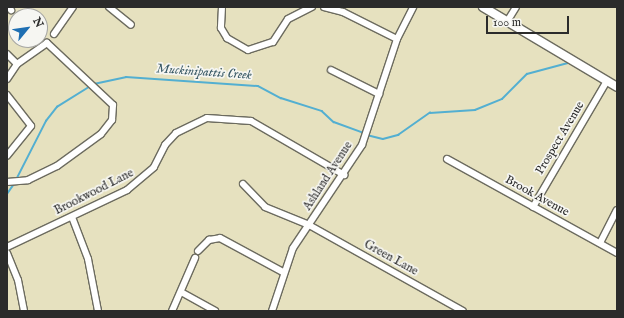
<!DOCTYPE html>
<html>
<head>
<meta charset="utf-8">
<style>
  body { margin:0 }
  #map { position:relative; width:624px; height:318px; overflow:hidden; background:#e6e1bf; font-family:"IM FELL English",serif }
  div>[style] { position:absolute }
  .stream>* { height:1.5px; margin:-0.75px; padding:0 0.75px; transform-origin:0.75px; border-radius:0.75px; background:#53afd1 }
  .roads { filter:drop-shadow(1px 0 #6c6b5f) drop-shadow(-1px 0 #6c6b5f) drop-shadow(0 1px #6c6b5f) drop-shadow(0 -1px #6c6b5f) }
  .minor>* { height:6px; margin:-3px; padding:0 3px; transform-origin:3px; border-radius:3px; background:#fff }
  .tertiary>* { height:8px; margin:-4px; padding:0 4px; transform-origin:4px; border-radius:4px; background:#fff }
  span { translate:-50% -50%; white-space:nowrap; text-align:center; line-height:1.15; -webkit-text-stroke:3.5px #f6f6f2; paint-order:stroke }
  .street-label { font-size:12px; color:#2b2b2b }
  .water-label { font-size:13px; color:#395965; font-style:italic }
  .frame { position:absolute; inset:0; border:8px solid #2b2b2b; pointer-events:none }
  .north { position:absolute; left:8px; top:8px; width:40px; height:40px; box-sizing:border-box; background:#f6f6f2; border:1px solid #a5a5a2; border-radius:50%; rotate:61deg; font-size:11px; font-weight:700; line-height:16px; text-align:center; color:#2b2b2b }
  .north::after { content:''; display:block; margin:auto; width:14px; height:18px; background:#1f6fb2; clip-path:polygon(50% 0,100% 100%,50% 72%,0 100%) }
  .scale { position:absolute; left:486px; top:16px; width:83px; height:18px; box-sizing:border-box; border:2px solid #2b2b2b; border-top:0; padding-left:5px; font-size:12px; line-height:14px; white-space:nowrap; color:#2b2b2b; -webkit-text-stroke:3px #f6f6f2; paint-order:stroke }
</style>
</head>
<body>
<div id="map">
  <div class="stream">
    <div style="left:94px;top:84px;width:33px;rotate:-12deg"></div>
    <div style="left:126px;top:77px;width:132px;rotate:3.9deg"></div>
    <div style="left:258px;top:86px;width:26px;rotate:28deg"></div>
    <div style="left:281px;top:98px;width:43px;rotate:17.6deg"></div>
    <div style="left:322px;top:111px;width:16px;rotate:43deg"></div>
    <div style="left:334px;top:122px;width:32px;rotate:20deg"></div>
    <div style="left:367px;top:135px;width:16px;rotate:14deg"></div>
    <div style="left:383px;top:139px;width:16px;rotate:-15deg"></div>
    <div style="left:398px;top:135px;width:39px;rotate:-35deg"></div>
    <div style="left:430px;top:113px;width:45px;rotate:-3.8deg"></div>
    <div style="left:475px;top:110px;width:29px;rotate:-22deg"></div>
    <div style="left:502px;top:99px;width:35px;rotate:-45deg"></div>
    <div style="left:527px;top:74px;width:42px;rotate:-15deg"></div>
    <div style="left:17px;top:178px;width:64px;rotate:-63deg"></div>
    <div style="left:46px;top:121px;width:18px;rotate:-52deg"></div>
    <div style="left:57px;top:107px;width:40px;rotate:-32deg"></div>
    <div style="left:7px;top:194px;width:12px;rotate:-55deg"></div>
  </div>
  <div class="roads">
    <div class="minor">
      <div style="left:9px;top:7px;width:4px;rotate:56deg"></div>
      <div style="left:109px;top:7px;width:28px;rotate:39deg"></div>
      <div style="left:222px;top:7px;width:21px;rotate:93deg"></div>
      <div style="left:221px;top:28px;width:12px;rotate:59deg"></div>
      <div style="left:227px;top:38px;width:24px;rotate:30deg"></div>
      <div style="left:248px;top:50px;width:26px;rotate:-18deg"></div>
      <div style="left:273px;top:42px;width:27px;rotate:-57deg"></div>
      <div style="left:288px;top:19px;width:27px;rotate:-27deg"></div>
      <div style="left:324px;top:7px;width:20px;rotate:15deg"></div>
      <div style="left:343px;top:12px;width:60px;rotate:26.6deg"></div>
      <div style="left:508px;top:20px;width:15px;rotate:-58deg"></div>
      <div style="left:54px;top:34px;width:33px;rotate:-55deg"></div>
      <div style="left:7px;top:54px;width:14px;rotate:45deg"></div>
      <div style="left:331px;top:70px;width:54px;rotate:26.6deg"></div>
      <div style="left:7px;top:79px;width:18px;rotate:-56deg"></div>
      <div style="left:7px;top:95px;width:39px;rotate:52deg"></div>
      <div style="left:31px;top:126px;width:38px;rotate:129deg"></div>
      <div style="left:447px;top:159px;width:194px;rotate:28.9deg"></div>
      <div style="left:7px;top:182px;width:21px;rotate:-5deg"></div>
      <div style="left:28px;top:180px;width:32px;rotate:-26deg"></div>
      <div style="left:57px;top:166px;width:54px;rotate:-36deg"></div>
      <div style="left:101px;top:134px;width:18px;rotate:-52deg"></div>
      <div style="left:112px;top:120px;width:15px;rotate:-86deg"></div>
      <div style="left:113px;top:105px;width:91px;rotate:-136.8deg"></div>
      <div style="left:47px;top:43px;width:37px;rotate:145deg"></div>
      <div style="left:243px;top:184px;width:32px;rotate:46deg"></div>
      <div style="left:265px;top:207px;width:48px;rotate:22.2deg"></div>
      <div style="left:309px;top:225px;width:176px;rotate:29.2deg"></div>
      <div style="left:533px;top:207px;width:146px;rotate:-59.6deg"></div>
      <div style="left:72px;top:217px;width:45px;rotate:69.1deg"></div>
      <div style="left:88px;top:259px;width:53px;rotate:79.1deg"></div>
      <div style="left:600px;top:243px;width:37px;rotate:-63deg"></div>
      <div style="left:7px;top:247px;width:133px;rotate:-25.4deg"></div>
      <div style="left:127px;top:190px;width:35px;rotate:-40deg"></div>
      <div style="left:154px;top:167px;width:25px;rotate:-63deg"></div>
      <div style="left:165px;top:145px;width:16px;rotate:-47deg"></div>
      <div style="left:176px;top:133px;width:34px;rotate:-26deg"></div>
      <div style="left:207px;top:118px;width:44px;rotate:3.9deg"></div>
      <div style="left:251px;top:121px;width:108px;rotate:30.1deg"></div>
      <div style="left:198px;top:251px;width:16px;rotate:-45deg"></div>
      <div style="left:209px;top:240px;width:11px;rotate:-10deg"></div>
      <div style="left:220px;top:238px;width:72px;rotate:28.4deg"></div>
      <div style="left:7px;top:253px;width:29px;rotate:68deg"></div>
      <div style="left:18px;top:280px;width:32px;rotate:79deg"></div>
      <div style="left:181px;top:292px;width:39px;rotate:29deg"></div>
      <div style="left:172px;top:311px;width:58px;rotate:-66.5deg"></div>
      <div style="left:272px;top:311px;width:66px;rotate:-71.6deg"></div>
      <div style="left:293px;top:248px;width:124px;rotate:-56.2deg"></div>
      <div style="left:362px;top:145px;width:112px;rotate:-71.7deg"></div>
      <div style="left:397px;top:39px;width:36px;rotate:-63deg"></div>
    </div>
    <div class="tertiary">
      <div style="left:483px;top:7px;width:156px;rotate:30.8deg"></div>
    </div>
  </div>
  <div class="street-label">
    <span style="left:560px;top:138px;rotate:-59deg">Prospect Avenue</span>
    <span style="left:328px;top:176px;rotate:-57deg">Ashland Avenue</span>
    <span style="left:94px;top:192px;rotate:-27deg">Brookwood Lane</span>
    <span style="left:537px;top:196px;rotate:29deg">Brook Avenue</span>
    <span style="left:391px;top:258px;rotate:29deg">Green Lane</span>
  </div>
  <div class="water-label">
    <span style="left:204px;top:73px;rotate:4deg">Muckinipattis Creek</span>
  </div>
  <div class="frame"></div>
  <div class="north">N</div>
  <div class="scale">100 m</div>
</div>
</body>
</html>
